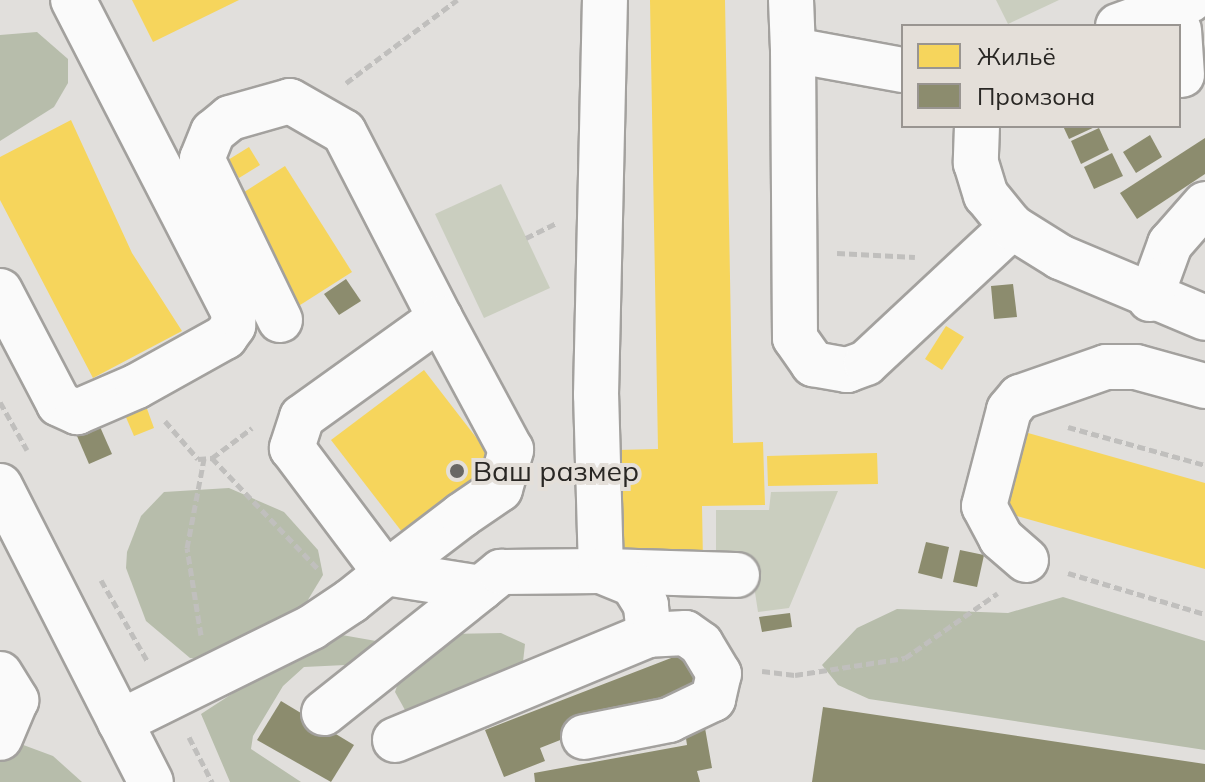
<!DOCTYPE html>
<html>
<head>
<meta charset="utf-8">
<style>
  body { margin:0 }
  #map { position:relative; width:1205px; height:782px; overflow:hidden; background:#e1dfdc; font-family:Mulish,sans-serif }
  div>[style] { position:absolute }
  .green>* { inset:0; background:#cacebf }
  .forest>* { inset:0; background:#b7bdab }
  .homes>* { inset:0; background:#f6d55c }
  .industry>* { inset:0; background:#8c8c6e }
  .path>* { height:5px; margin-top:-2.5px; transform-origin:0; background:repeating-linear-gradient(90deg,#c0bfbd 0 8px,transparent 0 12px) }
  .roads { filter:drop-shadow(2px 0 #a3a19e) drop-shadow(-2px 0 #a3a19e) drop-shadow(0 2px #a3a19e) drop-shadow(0 -2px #a3a19e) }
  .minor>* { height:44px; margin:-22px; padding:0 22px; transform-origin:22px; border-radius:22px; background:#fafafa }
  .major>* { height:44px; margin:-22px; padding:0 22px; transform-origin:22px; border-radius:22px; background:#fafafa }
  .dots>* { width:22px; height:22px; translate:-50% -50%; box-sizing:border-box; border:4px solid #e4dfd9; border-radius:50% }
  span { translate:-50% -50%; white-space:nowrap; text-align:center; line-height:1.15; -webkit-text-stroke:8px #e4dfd9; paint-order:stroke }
  .poi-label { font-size:28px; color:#292724 }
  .left { translate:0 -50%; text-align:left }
  .legend { position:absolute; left:901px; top:24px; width:280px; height:104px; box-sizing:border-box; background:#e4dfd9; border:2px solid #999591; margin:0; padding:10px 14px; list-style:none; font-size:24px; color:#292724 }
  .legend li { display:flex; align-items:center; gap:16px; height:40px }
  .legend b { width:40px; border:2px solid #999591 }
</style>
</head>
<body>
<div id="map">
  <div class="green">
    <div style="clip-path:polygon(996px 0,1059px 0,1008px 24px)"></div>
    <div style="clip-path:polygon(501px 184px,550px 288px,484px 318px,435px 214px)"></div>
    <div style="clip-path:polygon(838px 491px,789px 608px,758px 612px,752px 573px,716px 553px,716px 510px,769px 510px,771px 492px)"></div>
  </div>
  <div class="forest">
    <div style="clip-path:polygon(37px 32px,68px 59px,68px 83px,54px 107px,0 141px,0 35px)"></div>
    <div style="clip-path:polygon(229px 488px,284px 512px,318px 550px,323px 575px,300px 613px,205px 659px,190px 658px,146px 621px,126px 568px,127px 552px,141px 516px,164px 492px)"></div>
    <div style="clip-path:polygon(1063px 597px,1205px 641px,1205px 750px,869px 699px,838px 685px,822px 665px,857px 628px,897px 609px,1008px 613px)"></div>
    <div style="clip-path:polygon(501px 633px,525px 644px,523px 662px,513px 671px,429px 715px,405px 710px,395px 692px,402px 671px,449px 634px)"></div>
    <div style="clip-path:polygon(342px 635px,376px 641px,379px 651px,366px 664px,304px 667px,283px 686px,253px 736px,251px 749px,301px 782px,230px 782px,201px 714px,312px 642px)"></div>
    <div style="clip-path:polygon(18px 743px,53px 756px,82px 782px,0 782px,0 751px)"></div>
  </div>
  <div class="homes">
    <div style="clip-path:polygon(132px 0,239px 0,153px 42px)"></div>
    <div style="clip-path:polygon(650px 0,725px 0,733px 443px,763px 442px,765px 505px,702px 506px,703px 561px,620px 563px,617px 450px,658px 449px)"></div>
    <div style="clip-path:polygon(71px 120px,132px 253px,182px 331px,93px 378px,0 200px,0 157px)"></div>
    <div style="clip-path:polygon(249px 147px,260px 165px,239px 178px,228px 160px)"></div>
    <div style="clip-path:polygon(285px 166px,352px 272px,297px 307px,230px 201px)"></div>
    <div style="clip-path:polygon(946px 326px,964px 337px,942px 370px,925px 359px)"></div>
    <div style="clip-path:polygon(424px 370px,502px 471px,409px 541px,331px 440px)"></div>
    <div style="clip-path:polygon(146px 406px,154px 428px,134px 436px,125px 415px)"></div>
    <div style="clip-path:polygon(1021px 431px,1205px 483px,1205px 569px,999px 511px)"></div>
    <div style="clip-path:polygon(877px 453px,878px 484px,768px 486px,767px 456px)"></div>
  </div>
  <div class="industry">
    <div style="clip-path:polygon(1063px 126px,1097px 126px,1069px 139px)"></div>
    <div style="clip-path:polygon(1099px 128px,1109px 150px,1081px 164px,1071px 141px)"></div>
    <div style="clip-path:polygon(1150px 135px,1162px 157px,1136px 173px,1123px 152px)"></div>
    <div style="clip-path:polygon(1205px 138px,1205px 174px,1137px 219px,1120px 193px)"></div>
    <div style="clip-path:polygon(1112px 153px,1123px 176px,1094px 189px,1084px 167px)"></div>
    <div style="clip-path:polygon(346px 279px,361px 301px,339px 315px,324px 294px)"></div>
    <div style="clip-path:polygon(1013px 284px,1017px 317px,994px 319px,991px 286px)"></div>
    <div style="clip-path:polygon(97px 420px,112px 454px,89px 464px,74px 429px)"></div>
    <div style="clip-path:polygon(926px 542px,949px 547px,942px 579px,918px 573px)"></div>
    <div style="clip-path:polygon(960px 550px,984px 555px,977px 587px,953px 582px)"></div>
    <div style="clip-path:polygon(790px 613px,792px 627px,762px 632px,759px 617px)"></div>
    <div style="clip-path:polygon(697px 648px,710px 681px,540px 748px,545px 761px,504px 777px,485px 730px)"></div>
    <div style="clip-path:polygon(281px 701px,354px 745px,331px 782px,257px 740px)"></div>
    <div style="clip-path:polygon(823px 707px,1205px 764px,1205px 782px,812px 782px)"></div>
    <div style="clip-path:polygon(705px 728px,712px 768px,697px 771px,700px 782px,535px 782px,534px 773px,687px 745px,685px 732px)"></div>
  </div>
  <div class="path">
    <div style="left:346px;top:83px;width:139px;rotate:-36.8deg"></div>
    <div style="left:526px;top:238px;width:34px;rotate:-26deg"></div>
    <div style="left:837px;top:253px;width:78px;rotate:2.9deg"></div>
    <div style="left:0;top:402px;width:55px;rotate:60.6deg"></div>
    <div style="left:165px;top:421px;width:50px;rotate:49deg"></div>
    <div style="left:198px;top:459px;width:14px;rotate:-4deg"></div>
    <div style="left:212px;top:458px;width:50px;rotate:-36.9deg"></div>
    <div style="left:1068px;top:427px;width:142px;rotate:15.5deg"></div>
    <div style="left:212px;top:458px;width:155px;rotate:46.3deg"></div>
    <div style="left:1068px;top:573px;width:143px;rotate:16.7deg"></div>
    <div style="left:101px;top:580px;width:95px;rotate:60.2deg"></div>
    <div style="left:201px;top:635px;width:88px;rotate:-99.1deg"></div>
    <div style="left:187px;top:548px;width:91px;rotate:-79.2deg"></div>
    <div style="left:762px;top:671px;width:33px;rotate:7deg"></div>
    <div style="left:795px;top:675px;width:111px;rotate:-8.8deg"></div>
    <div style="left:905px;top:658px;width:113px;rotate:-35deg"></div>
    <div style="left:189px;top:737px;width:51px;rotate:62.9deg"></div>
  </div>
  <div class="roads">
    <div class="minor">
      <div style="left:791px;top:0;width:50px;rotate:87.7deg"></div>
      <div style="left:793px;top:50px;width:112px;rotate:10.3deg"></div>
      <div style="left:1118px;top:26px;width:77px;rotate:-19.9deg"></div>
      <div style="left:1179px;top:30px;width:45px;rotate:86.2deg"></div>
      <div style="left:793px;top:50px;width:288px;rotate:89.6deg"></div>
      <div style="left:795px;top:338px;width:32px;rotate:55deg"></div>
      <div style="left:813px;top:364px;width:35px;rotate:10deg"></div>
      <div style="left:847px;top:370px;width:20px;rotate:-20deg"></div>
      <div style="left:866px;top:363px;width:200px;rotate:-43deg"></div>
      <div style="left:977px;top:126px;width:37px;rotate:92deg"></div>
      <div style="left:976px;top:163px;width:34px;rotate:73deg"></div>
      <div style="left:986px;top:195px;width:41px;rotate:50.9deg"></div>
      <div style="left:1012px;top:227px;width:57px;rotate:32deg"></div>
      <div style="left:1060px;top:257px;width:157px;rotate:22.8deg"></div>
      <div style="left:0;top:291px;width:127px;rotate:62.4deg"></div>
      <div style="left:59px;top:404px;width:20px;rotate:24deg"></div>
      <div style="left:77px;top:412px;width:65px;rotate:-23.4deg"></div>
      <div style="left:137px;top:386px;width:101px;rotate:-29.1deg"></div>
      <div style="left:225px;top:337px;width:14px;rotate:-54deg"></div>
      <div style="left:233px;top:326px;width:13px;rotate:-86deg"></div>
      <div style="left:234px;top:313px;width:352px;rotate:-117.2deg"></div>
      <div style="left:1150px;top:299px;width:59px;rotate:-70deg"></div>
      <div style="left:1170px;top:244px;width:53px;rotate:-48.8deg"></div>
      <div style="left:280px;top:320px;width:179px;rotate:-115.8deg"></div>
      <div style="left:202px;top:159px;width:29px;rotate:-68deg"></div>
      <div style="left:213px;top:132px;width:22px;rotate:-39deg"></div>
      <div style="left:230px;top:118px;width:62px;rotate:-15.8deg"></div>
      <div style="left:290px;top:101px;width:62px;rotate:29.9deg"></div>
      <div style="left:344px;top:132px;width:209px;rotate:62.7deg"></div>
      <div style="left:1026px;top:560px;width:33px;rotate:-139deg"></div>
      <div style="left:1001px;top:538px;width:36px;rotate:-118deg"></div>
      <div style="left:984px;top:506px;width:99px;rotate:-75.4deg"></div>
      <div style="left:1009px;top:410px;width:17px;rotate:-50deg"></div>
      <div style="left:1020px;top:397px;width:91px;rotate:-19.2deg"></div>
      <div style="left:1106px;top:367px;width:30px"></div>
      <div style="left:1136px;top:367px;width:72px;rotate:15.4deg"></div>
      <div style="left:603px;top:571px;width:134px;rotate:1.7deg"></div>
      <div style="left:0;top:674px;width:31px;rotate:58deg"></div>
      <div style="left:16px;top:700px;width:41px;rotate:112.8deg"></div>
      <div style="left:324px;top:713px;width:201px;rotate:-38.5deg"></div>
      <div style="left:120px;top:722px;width:214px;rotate:-26.3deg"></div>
      <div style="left:312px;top:627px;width:47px;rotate:-33.7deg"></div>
      <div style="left:351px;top:601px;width:45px;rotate:-38.7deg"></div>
      <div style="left:386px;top:573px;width:96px;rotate:-37.3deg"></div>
      <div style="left:462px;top:515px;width:46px;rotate:-34.4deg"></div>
      <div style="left:500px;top:489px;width:41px;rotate:-74.2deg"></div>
      <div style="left:511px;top:450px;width:150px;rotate:-118.3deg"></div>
      <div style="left:440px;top:318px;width:170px;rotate:144.3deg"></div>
      <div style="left:302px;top:417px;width:33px;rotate:108deg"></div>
      <div style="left:292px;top:448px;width:156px;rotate:53.1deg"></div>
      <div style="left:386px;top:573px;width:96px;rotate:9deg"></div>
      <div style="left:481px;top:588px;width:26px;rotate:-39deg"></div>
      <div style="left:501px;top:572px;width:100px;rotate:-0.6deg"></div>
      <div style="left:601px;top:571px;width:176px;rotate:-91.6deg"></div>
      <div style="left:596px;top:395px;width:395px;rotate:-88.7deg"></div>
      <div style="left:584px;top:737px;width:87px;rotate:-11.3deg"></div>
      <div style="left:669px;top:720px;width:49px;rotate:-25.5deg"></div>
      <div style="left:713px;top:699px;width:26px;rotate:-77deg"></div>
      <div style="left:719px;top:674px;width:35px;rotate:-121deg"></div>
      <div style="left:701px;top:644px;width:19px;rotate:-145deg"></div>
      <div style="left:685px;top:633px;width:36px;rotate:177deg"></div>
      <div style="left:395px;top:740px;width:275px;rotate:-22.5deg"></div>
      <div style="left:649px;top:635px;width:30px;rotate:-96deg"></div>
      <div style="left:646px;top:605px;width:25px;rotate:-122deg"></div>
      <div style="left:633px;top:584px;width:35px;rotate:-158deg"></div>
    </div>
    <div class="major">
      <div style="left:0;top:486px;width:332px;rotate:63deg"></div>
    </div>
  </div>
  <div class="dots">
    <div style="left:457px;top:471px;background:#696764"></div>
  </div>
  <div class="poi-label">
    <span class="left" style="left:473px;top:471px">Ваш размер</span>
  </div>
  <ul class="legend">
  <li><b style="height:22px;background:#f6d55c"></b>Жильё</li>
  <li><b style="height:22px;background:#8c8c6e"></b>Промзона</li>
  </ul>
</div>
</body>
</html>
